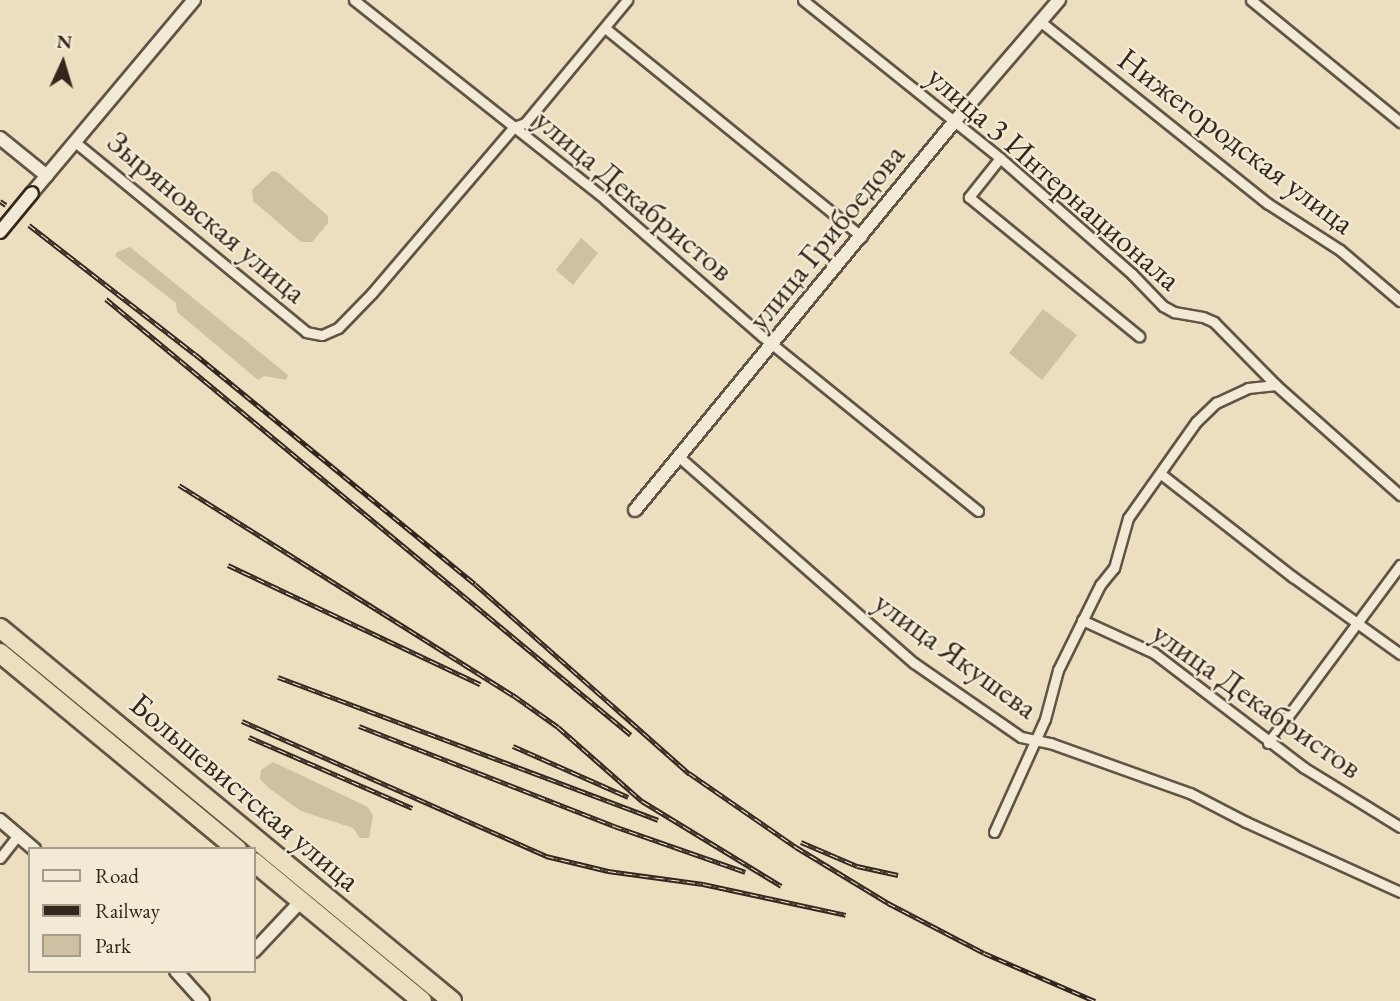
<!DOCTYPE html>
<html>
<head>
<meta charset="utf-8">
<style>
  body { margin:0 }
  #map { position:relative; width:1400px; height:1001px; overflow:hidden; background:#ecdfbf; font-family:"EB Garamond",serif }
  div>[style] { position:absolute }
  .green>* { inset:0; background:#cdc0a3 }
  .roads { filter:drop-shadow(2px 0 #615446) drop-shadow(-2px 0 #615446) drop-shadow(0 2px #615446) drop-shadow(0 -2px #615446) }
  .street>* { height:9px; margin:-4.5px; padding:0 4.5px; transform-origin:4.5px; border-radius:4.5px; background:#f3ead5 }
  .secondary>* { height:12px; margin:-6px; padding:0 6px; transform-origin:6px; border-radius:6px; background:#f3ead5 }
  .highway>* { height:18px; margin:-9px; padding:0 9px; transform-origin:9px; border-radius:9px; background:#ecdfbf }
  .rail>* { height:5px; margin-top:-2.5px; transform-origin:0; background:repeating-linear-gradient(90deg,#f3ead5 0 8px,#33261d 0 16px); box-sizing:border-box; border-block:2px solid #33261d }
  .bridges { filter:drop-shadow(2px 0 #33261d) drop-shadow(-2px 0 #33261d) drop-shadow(0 2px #33261d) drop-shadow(0 -2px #33261d) }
  .secondary-bridge>* { height:12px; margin:-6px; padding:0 6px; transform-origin:6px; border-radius:6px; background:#f3ead5 }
  span { translate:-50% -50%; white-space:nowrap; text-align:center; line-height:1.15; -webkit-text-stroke:5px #f3ead5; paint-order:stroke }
  .street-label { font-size:32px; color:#33261d }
  .legend { position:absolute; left:28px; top:847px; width:228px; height:126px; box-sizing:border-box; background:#f3ead5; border:2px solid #a69c8b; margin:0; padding:9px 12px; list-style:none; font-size:21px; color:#33261d }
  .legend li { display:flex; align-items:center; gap:14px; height:35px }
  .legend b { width:35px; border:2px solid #a69c8b }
  .north { position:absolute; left:28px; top:28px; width:70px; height:70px; -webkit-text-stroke:5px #f3ead5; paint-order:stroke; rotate:4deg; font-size:19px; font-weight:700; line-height:28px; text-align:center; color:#33261d }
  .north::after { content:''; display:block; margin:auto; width:24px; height:32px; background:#33261d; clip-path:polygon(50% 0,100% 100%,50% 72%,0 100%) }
</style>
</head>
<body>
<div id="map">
  <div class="green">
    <div style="clip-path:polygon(272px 171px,277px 172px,328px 216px,328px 223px,312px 242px,301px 242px,253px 201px,252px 190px)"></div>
    <div style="clip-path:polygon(581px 238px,598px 253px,573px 285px,556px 270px)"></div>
    <div style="clip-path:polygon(130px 247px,283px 371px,288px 375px,286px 380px,264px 376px,258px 380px,177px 312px,176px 303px,115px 256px,117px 252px)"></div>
    <div style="clip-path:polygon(1043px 309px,1077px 335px,1042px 380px,1009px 353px)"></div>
    <div style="clip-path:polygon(273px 762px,368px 807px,373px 816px,369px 838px,360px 838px,353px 828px,301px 811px,270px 789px,260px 779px,261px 770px)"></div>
  </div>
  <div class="roads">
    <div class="street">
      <div style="left:354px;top:0;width:322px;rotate:38.4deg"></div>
      <div style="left:606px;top:200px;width:207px;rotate:41.1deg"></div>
      <div style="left:762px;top:336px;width:278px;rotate:39deg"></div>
      <div style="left:803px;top:0;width:253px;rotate:38.7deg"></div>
      <div style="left:1000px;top:158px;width:176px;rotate:41.3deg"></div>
      <div style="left:1132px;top:274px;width:45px;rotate:45.9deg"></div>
      <div style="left:1163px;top:306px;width:13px;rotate:29deg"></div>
      <div style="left:1174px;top:312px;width:29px;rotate:10deg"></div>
      <div style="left:1203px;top:317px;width:12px;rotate:24deg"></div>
      <div style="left:1214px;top:322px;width:88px;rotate:45.5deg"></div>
      <div style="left:1276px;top:385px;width:166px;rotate:41.6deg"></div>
      <div style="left:1251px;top:0;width:193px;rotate:39.3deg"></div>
      <div style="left:1041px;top:22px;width:290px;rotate:38.7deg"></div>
      <div style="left:1267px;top:203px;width:87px;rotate:32.8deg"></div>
      <div style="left:1340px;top:250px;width:79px;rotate:40.4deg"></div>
      <div style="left:605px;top:28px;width:331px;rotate:39.1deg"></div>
      <div style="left:75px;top:142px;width:299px;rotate:39.4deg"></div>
      <div style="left:306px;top:332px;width:16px;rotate:11deg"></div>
      <div style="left:322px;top:335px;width:17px;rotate:-24deg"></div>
      <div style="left:338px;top:328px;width:49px;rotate:-45.8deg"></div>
      <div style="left:372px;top:293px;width:218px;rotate:-49.5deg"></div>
      <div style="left:514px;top:127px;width:12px;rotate:-20deg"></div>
      <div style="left:525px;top:123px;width:160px;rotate:-50.3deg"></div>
      <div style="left:1000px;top:158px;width:50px;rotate:128.5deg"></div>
      <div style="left:969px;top:197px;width:220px;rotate:39.3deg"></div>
      <div style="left:678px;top:456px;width:314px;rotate:41.3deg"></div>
      <div style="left:914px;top:663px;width:130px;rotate:34.7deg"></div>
      <div style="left:1021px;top:737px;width:30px;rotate:12deg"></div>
      <div style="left:1050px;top:743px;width:149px;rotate:19.7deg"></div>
      <div style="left:1190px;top:793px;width:63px;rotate:27.4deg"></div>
      <div style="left:1246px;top:822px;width:169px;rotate:24.4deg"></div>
      <div style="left:1161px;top:474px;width:167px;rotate:38deg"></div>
      <div style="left:1293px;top:577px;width:132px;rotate:35.7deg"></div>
      <div style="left:1082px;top:620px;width:79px;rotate:24.6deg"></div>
      <div style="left:1154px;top:653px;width:188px;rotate:37.4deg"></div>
      <div style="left:1303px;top:767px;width:114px;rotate:31.7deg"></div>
      <div style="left:1268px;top:743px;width:222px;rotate:-53.4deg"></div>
      <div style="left:994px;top:832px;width:124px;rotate:-65.7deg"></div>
      <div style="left:1045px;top:719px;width:51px;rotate:-75.1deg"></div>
      <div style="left:1058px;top:670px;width:95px;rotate:-63.7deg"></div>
      <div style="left:1100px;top:585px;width:22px;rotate:-51deg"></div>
      <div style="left:1114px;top:568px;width:52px;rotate:-74.4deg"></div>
      <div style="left:1128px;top:518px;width:118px;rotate:-54.7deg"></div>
      <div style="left:1196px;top:422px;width:28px;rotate:-44deg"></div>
      <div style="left:1216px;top:403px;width:35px;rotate:-25deg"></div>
      <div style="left:1248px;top:388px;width:28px;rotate:-6deg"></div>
      <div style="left:0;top:858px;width:29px;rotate:-52deg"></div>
    </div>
    <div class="secondary">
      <div style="left:0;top:138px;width:60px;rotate:39deg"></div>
      <div style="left:32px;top:193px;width:252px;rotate:-50deg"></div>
      <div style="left:635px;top:510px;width:502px;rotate:-50.57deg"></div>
      <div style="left:954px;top:122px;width:161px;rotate:-49.3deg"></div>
      <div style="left:0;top:820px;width:45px;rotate:40.5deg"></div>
      <div style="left:254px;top:951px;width:69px;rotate:-46.8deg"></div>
      <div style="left:176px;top:971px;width:40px;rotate:48deg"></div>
    </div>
    <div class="highway">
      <div style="left:0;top:628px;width:586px;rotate:39.53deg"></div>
      <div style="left:0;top:653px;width:308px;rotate:39.6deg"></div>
      <div style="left:254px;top:862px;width:218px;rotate:39.6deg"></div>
    </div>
  </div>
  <div class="rail">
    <div style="left:0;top:201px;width:7px;rotate:34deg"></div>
    <div style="left:29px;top:225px;width:210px;rotate:37.9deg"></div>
    <div style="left:195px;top:354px;width:362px;rotate:39.4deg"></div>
    <div style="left:475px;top:584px;width:286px;rotate:41.5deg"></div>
    <div style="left:689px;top:773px;width:130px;rotate:34.7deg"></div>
    <div style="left:796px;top:847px;width:108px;rotate:31.3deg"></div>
    <div style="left:888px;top:903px;width:108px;rotate:27.5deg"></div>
    <div style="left:984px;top:953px;width:121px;rotate:23.4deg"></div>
    <div style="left:106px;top:299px;width:682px;rotate:39.71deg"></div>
    <div style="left:179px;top:485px;width:395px;rotate:32.2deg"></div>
    <div style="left:513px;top:695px;width:55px;rotate:35.4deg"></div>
    <div style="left:558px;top:727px;width:112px;rotate:41.4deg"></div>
    <div style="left:642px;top:801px;width:163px;rotate:31.4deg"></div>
    <div style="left:228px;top:565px;width:279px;rotate:25.3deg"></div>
    <div style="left:278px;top:677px;width:406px;rotate:20.6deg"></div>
    <div style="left:242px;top:721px;width:333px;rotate:23.9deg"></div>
    <div style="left:546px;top:856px;width:64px;rotate:13.6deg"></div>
    <div style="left:608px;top:871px;width:96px;rotate:7.8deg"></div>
    <div style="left:703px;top:884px;width:146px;rotate:12.2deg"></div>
    <div style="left:359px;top:726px;width:274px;rotate:21.4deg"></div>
    <div style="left:614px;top:826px;width:139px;rotate:19.3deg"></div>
    <div style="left:249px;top:737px;width:178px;rotate:23.5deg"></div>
    <div style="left:513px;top:746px;width:126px;rotate:23.9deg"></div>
    <div style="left:801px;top:842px;width:61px;rotate:23.2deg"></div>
    <div style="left:857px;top:866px;width:42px;rotate:12.4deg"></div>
  </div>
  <div class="bridges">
    <div class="secondary-bridge">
      <div style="left:0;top:232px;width:50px;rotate:-50.6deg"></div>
    </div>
  </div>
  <div class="street-label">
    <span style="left:1236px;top:141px;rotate:37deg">Нижегородская улица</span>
    <span style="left:1054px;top:178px;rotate:41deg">улица 3 Интернационала</span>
    <span style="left:634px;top:195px;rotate:40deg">улица Декабристов</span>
    <span style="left:207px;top:217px;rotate:40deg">Зыряновская улица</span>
    <span style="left:826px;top:237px;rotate:-51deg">улица Грибоедова</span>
    <span style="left:956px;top:655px;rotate:36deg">улица Якушева</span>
    <span style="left:1257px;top:700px;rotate:35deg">улица Декабристов</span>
    <span style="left:245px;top:792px;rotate:40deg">Большевистская улица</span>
  </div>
  <ul class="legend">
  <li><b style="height:9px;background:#f3ead5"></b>Road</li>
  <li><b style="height:9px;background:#33261d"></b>Railway</li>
  <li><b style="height:19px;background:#cdc0a3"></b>Park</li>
  </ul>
  <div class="north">N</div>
</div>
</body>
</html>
